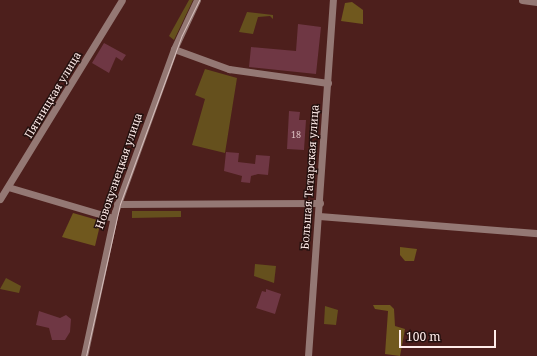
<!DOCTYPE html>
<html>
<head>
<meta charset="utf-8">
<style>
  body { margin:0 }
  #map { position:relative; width:537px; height:356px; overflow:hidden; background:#4d1f1c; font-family:"Noto Serif",serif }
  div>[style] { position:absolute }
  .green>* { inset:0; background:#65501d }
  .forest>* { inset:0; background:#70581e }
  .building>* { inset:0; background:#6f3744 }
  .minor>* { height:7px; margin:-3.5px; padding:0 3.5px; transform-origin:3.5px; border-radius:3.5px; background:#947874 }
  .tram>* { height:1px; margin:-0.5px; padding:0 0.5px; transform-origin:0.5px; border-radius:0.5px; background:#d5bcba }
  span { translate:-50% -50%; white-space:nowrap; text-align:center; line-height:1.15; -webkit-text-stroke:3px #25110f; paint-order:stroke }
  .number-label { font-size:9px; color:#dbbfc0 }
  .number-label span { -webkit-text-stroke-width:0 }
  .street-label { font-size:11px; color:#ffecea }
  .scale { position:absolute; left:399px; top:330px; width:97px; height:18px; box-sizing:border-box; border:2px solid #ffecea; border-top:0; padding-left:5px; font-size:12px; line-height:14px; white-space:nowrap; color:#ffecea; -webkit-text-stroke:3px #25110f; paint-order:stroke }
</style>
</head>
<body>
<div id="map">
  <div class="green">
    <div style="clip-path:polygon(189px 0,193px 0,174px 40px,169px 36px)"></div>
    <div style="clip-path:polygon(247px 12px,273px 15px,273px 19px,270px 16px,258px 17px,253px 34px,239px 32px)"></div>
    <div style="clip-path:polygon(205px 69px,237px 78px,225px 153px,192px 145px,205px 99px,195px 95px)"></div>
    <div style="clip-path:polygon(132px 211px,181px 211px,181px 217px,132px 218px)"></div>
    <div style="clip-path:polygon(255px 264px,276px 266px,274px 283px,254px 276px)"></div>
    <div style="clip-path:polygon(6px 278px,21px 286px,19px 293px,0 289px)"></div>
    <div style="clip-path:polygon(325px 306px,338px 310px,336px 325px,324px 324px)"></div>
  </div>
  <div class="forest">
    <div style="clip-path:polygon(352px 2px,363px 10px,363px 24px,341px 21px,345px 3px)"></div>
    <div style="clip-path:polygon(73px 213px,101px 221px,95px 246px,62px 237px)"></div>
    <div style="clip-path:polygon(400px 247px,417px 249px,414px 261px,405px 261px,400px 255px)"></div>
    <div style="clip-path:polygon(373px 305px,390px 305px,394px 309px,395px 326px,405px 329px,400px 356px,385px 354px,388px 311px,375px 309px)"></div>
  </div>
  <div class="building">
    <div style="clip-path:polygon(298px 24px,321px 27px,316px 74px,249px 67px,251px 47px,296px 51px)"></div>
    <div style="clip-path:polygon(104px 43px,126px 55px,122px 61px,116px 57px,109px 73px,92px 63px)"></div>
    <div style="clip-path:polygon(289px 111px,300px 112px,299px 120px,306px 120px,304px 150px,287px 149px)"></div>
    <div style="clip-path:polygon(226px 152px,239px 153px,238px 162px,255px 164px,256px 155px,270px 156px,268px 175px,258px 174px,251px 176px,250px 183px,241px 182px,242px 176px,224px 171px)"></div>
    <div style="clip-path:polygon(266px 289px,281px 294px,275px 314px,256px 308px,262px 291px,266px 292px)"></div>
    <div style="clip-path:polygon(39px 311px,60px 318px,66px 315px,71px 319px,70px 332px,65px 340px,52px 340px,49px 328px,36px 325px)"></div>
  </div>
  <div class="minor">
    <div style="left:522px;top:0;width:15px;rotate:8deg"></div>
    <div style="left:174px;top:49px;width:59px;rotate:20deg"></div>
    <div style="left:229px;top:69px;width:100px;rotate:8deg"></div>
    <div style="left:8px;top:187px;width:109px;rotate:16.4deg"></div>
    <div style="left:0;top:199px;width:233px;rotate:-58.5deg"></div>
    <div style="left:117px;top:204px;width:203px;rotate:-0.3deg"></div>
    <div style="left:319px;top:216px;width:219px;rotate:4.5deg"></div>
    <div style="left:84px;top:356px;width:147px;rotate:-77.9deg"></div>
    <div style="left:115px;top:212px;width:173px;rotate:-70.1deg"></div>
    <div style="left:174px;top:49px;width:54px;rotate:-64.9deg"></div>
    <div style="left:308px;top:356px;width:357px;rotate:-86deg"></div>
  </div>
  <div class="tram">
    <div style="left:86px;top:356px;width:156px;rotate:-77.4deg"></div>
    <div style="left:120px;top:204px;width:180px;rotate:-69.9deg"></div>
    <div style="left:182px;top:35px;width:39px;rotate:-64deg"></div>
  </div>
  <div class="number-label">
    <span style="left:296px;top:135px">18</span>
  </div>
  <div class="street-label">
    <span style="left:53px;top:95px;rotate:-59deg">Пятницкая улица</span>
    <span style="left:119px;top:171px;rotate:-71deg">Новокузнецкая улица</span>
    <span style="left:310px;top:177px;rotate:-86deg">Большая Татарская улица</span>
  </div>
  <div class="scale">100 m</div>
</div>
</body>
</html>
